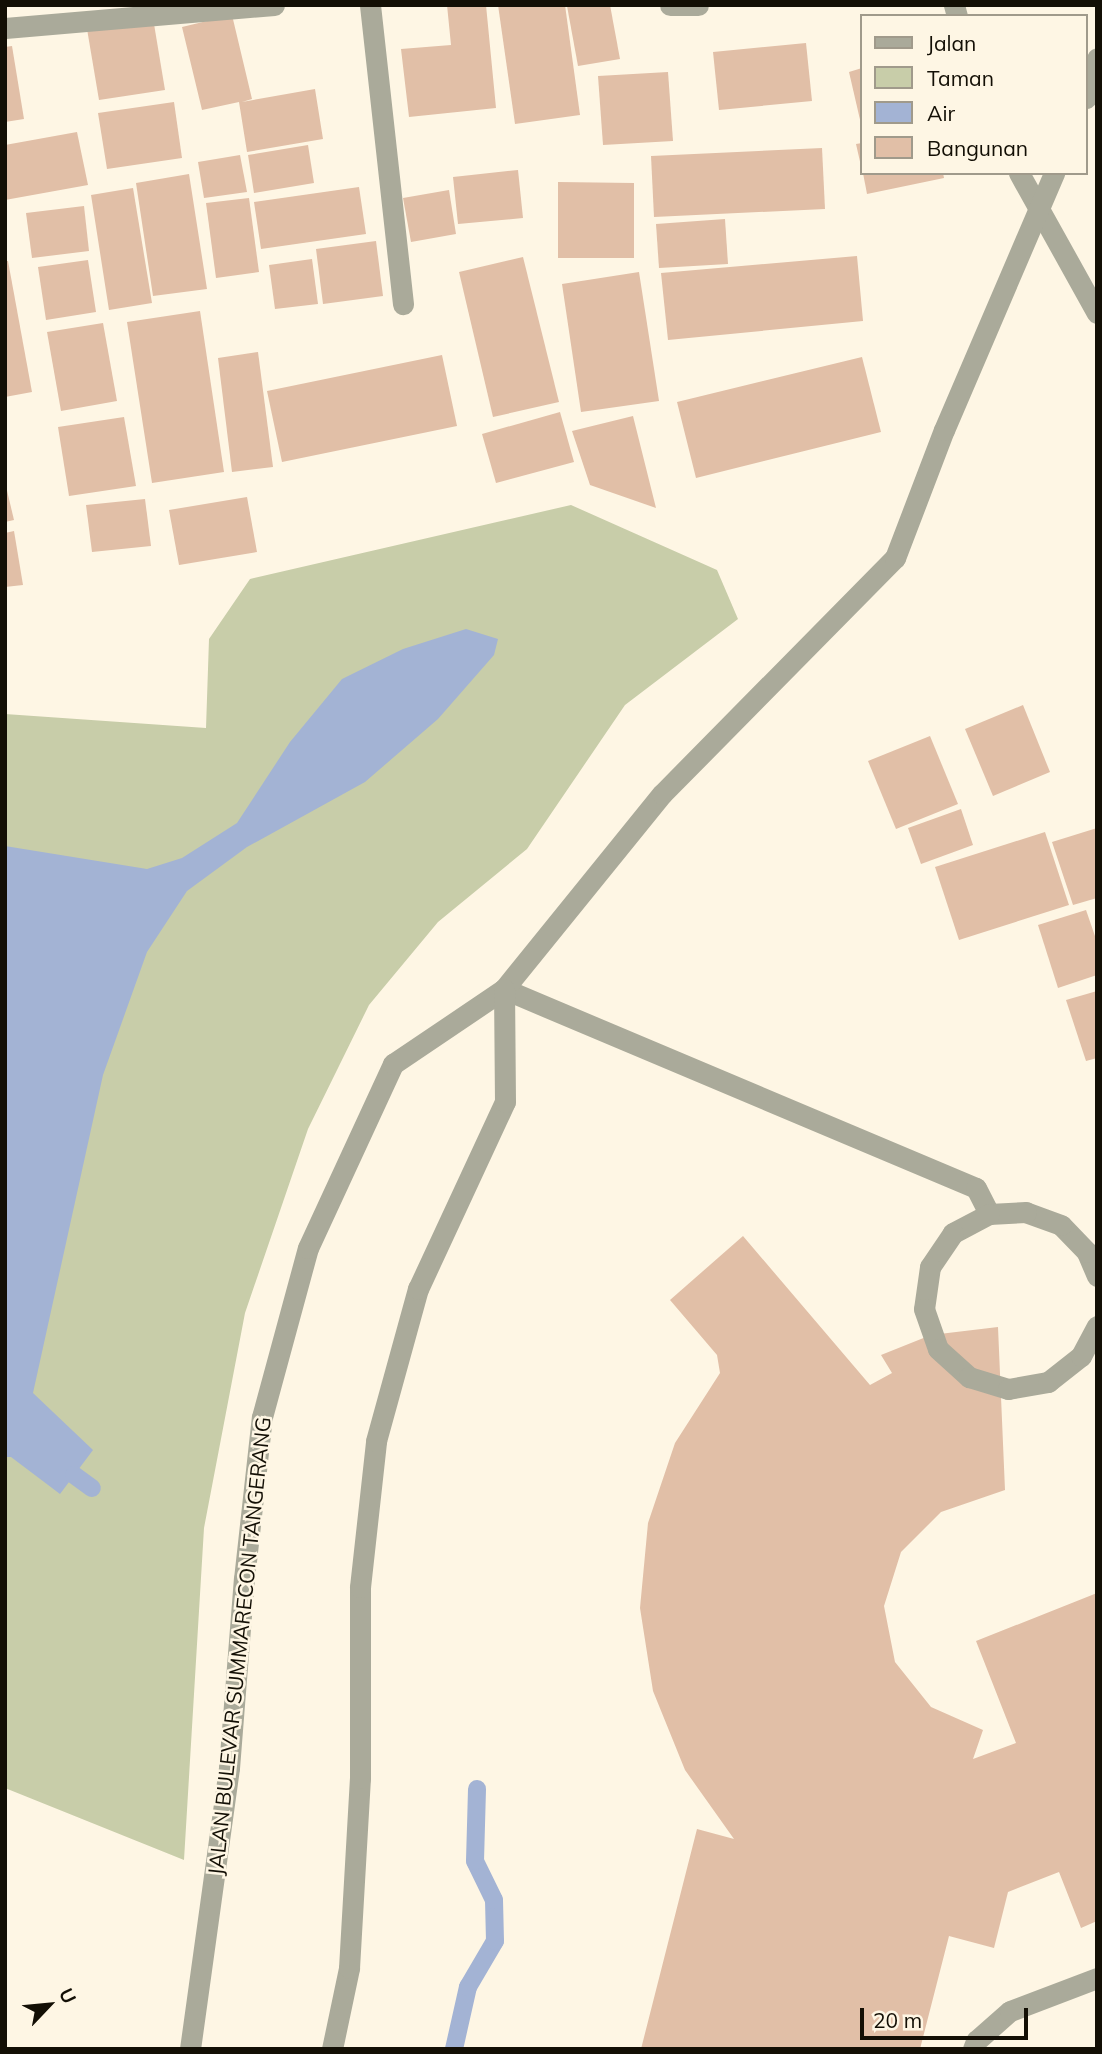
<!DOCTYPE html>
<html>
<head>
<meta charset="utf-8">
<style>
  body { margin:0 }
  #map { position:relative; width:1102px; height:2054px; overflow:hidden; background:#fef6e4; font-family:Mulish,sans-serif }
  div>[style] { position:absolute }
  .green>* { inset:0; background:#c8cda9 }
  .water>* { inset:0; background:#a3b3d4 }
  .stream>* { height:18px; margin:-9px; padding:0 9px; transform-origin:9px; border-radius:9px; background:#a3b3d4 }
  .building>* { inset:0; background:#e1bfa7 }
  .lane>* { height:21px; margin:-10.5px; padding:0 10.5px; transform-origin:10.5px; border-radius:10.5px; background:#aaaa9a }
  .street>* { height:21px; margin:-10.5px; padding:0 10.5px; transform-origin:10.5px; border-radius:10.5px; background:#aaaa9a }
  .street-bridge>* { height:21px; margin:-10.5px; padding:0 10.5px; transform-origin:10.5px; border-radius:10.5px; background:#aaaa9a }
  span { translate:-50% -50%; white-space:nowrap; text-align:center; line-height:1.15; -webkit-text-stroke:5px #fef6e4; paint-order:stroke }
  .street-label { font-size:21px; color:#130f05 }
  .frame { position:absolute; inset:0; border:7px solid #130f05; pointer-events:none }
  .legend { position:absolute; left:860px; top:14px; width:228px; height:161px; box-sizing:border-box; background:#fef6e4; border:2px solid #a09a8b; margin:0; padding:9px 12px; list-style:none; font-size:21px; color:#130f05 }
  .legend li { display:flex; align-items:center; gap:14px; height:35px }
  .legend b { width:35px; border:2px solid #a09a8b }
  .north { position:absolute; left:14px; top:1970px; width:70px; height:70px; -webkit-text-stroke:5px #fef6e4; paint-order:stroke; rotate:64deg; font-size:19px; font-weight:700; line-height:28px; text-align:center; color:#130f05 }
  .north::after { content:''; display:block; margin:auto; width:24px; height:32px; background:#130f05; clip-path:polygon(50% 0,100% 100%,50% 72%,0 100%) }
  .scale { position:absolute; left:860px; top:2008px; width:168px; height:32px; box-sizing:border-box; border:4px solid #130f05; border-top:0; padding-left:9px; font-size:21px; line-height:24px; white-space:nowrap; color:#130f05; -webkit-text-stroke:5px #fef6e4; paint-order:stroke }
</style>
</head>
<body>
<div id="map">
  <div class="green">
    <div style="clip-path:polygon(571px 505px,717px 570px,738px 619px,625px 705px,527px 849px,438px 922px,369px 1005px,308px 1129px,245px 1313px,204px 1528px,184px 1860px,5px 1788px,5px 714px,206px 728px,209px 639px,250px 579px)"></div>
  </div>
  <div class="water">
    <div style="clip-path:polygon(466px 629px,498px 639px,494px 655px,438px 719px,365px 782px,247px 847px,187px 891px,147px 952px,103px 1075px,33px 1393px,93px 1450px,60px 1494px,11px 1457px,5px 1457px,5px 846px,147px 869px,182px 858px,237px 823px,290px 742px,342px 679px,403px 649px)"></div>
  </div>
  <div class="stream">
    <div style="left:74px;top:1475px;width:22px;rotate:36deg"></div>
    <div style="left:454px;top:2049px;width:64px;rotate:-77.3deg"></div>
    <div style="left:468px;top:1987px;width:53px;rotate:-59.6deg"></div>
    <div style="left:495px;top:1941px;width:41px;rotate:-91.4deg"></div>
    <div style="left:494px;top:1900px;width:43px;rotate:-116deg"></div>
    <div style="left:475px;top:1861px;width:72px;rotate:-88.4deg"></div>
  </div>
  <div class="building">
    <div style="clip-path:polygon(447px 5px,486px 5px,496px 108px,409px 117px,401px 49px,451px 45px)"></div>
    <div style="clip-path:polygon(498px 5px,565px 5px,580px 115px,515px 124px)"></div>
    <div style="clip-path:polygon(610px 5px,620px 59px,578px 66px,567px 6px)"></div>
    <div style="clip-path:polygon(232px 15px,252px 99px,242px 102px,315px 89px,323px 139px,247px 152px,239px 102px,202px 110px,182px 27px)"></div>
    <div style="clip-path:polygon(153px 18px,165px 90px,99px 100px,87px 29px)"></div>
    <div style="clip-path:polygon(806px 43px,812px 101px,719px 110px,713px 52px)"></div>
    <div style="clip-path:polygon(12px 46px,24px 119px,5px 122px,5px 47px)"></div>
    <div style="clip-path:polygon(862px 68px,862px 124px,861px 124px,849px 72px)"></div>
    <div style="clip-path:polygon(668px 72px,673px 141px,603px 145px,598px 76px)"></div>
    <div style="clip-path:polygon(174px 102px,182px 158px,107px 169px,98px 113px)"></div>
    <div style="clip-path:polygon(77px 132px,88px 185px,5px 200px,5px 145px)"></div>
    <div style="clip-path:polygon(862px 143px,862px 166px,861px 166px,856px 144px)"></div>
    <div style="clip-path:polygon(308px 145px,314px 183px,254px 193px,248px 155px)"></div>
    <div style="clip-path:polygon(822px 148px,825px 209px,654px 217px,651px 156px)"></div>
    <div style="clip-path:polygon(240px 155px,247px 192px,204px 198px,198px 162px)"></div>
    <div style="clip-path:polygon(518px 170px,523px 218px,458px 224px,453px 177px)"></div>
    <div style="clip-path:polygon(863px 173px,943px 173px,944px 178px,867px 194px)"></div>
    <div style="clip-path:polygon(189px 174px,207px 289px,153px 296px,136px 183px)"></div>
    <div style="clip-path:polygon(558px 182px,634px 183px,634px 258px,558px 258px)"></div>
    <div style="clip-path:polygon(359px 187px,366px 234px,261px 249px,254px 202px)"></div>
    <div style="clip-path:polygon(133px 188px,152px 303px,109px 310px,91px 195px)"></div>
    <div style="clip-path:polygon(449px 190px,456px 234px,411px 242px,403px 198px)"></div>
    <div style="clip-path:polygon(249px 198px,259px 272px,216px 278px,206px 203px)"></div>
    <div style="clip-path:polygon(84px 206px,89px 251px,32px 258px,26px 213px)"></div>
    <div style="clip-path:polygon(725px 219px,728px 264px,659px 268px,656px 224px)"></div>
    <div style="clip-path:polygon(376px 241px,383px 296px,323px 304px,316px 249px)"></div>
    <div style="clip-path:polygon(857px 256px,863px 321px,668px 340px,661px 273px)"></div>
    <div style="clip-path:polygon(523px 257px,559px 402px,493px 417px,459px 272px)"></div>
    <div style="clip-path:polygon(312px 259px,318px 304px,275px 309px,269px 265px)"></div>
    <div style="clip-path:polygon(88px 260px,96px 312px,46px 320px,38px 267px)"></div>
    <div style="clip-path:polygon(5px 261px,8px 261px,32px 392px,5px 397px)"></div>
    <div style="clip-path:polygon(639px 272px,659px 401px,581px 412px,562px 284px)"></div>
    <div style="clip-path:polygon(200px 311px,224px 472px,152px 483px,127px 322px)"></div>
    <div style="clip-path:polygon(103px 323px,117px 401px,61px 411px,47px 332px)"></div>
    <div style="clip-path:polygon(258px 352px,273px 467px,232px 472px,218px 358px)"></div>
    <div style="clip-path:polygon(442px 355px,457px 426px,282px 462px,267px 391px)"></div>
    <div style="clip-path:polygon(862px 357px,881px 432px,696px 478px,677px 402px)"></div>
    <div style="clip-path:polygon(560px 412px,574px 462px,496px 483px,482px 434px)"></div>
    <div style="clip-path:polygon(633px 416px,656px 508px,590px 485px,572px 431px)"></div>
    <div style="clip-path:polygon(124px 417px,136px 486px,69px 496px,58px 427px)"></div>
    <div style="clip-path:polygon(5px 482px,14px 520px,5px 522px)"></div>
    <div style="clip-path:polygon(247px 497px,257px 552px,179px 565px,169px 510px)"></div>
    <div style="clip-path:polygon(145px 499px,151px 546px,92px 552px,86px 505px)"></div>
    <div style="clip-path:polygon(14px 531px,23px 585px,5px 587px,5px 533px)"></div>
    <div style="clip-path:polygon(1023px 705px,1050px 772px,993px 796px,965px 729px)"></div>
    <div style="clip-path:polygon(930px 736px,958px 804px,896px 829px,868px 761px)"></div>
    <div style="clip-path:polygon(961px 809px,973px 845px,921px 864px,908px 828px)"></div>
    <div style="clip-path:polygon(1097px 828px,1097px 898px,1073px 905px,1052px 842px)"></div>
    <div style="clip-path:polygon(1045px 832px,1069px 905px,959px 940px,935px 867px)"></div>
    <div style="clip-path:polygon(1086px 910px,1097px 942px,1097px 975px,1058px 988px,1038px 925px)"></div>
    <div style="clip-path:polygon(1097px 991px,1097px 1058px,1086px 1061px,1066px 1000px)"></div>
    <div style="clip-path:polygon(743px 1236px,870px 1385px,892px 1373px,881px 1355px,931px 1335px,998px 1327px,1005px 1490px,941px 1512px,901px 1552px,884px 1606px,895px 1662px,931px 1707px,983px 1730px,973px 1759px,1016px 1743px,976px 1641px,1097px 1593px,1097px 1921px,1081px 1928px,1059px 1872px,1008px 1892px,994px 1948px,949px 1936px,920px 2049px,641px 2049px,697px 1829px,734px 1839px,685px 1770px,653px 1691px,640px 1608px,648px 1523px,675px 1443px,720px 1373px,717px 1355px,670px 1300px)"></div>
  </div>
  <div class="lane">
    <div style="left:504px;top:989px;width:512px;rotate:22.86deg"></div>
    <div style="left:976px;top:1188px;width:29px;rotate:63deg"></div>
    <div style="left:1097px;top:1276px;width:26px;rotate:-113deg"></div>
    <div style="left:1087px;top:1252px;width:37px;rotate:-134deg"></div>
    <div style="left:1061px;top:1225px;width:37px;rotate:-160deg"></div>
    <div style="left:1026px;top:1212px;width:37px;rotate:177deg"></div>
    <div style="left:989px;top:1214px;width:41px;rotate:152.2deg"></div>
    <div style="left:953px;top:1233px;width:41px;rotate:124.1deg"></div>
    <div style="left:930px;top:1267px;width:42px;rotate:98.1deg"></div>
    <div style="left:924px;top:1309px;width:42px;rotate:70.7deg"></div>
    <div style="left:938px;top:1349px;width:42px;rotate:42.1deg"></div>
    <div style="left:969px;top:1377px;width:41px;rotate:17.1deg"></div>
    <div style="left:1008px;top:1389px;width:41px;rotate:-9.9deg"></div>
    <div style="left:1048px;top:1382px;width:42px;rotate:-38.2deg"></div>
    <div style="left:1081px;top:1356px;width:34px;rotate:-62deg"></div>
    <div style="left:973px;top:2049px;width:9px;rotate:-69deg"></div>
    <div style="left:976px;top:2041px;width:45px;rotate:-41.4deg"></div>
    <div style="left:1010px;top:2011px;width:93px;rotate:-20.8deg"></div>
  </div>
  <div class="street">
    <div style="left:370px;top:5px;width:301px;rotate:83.7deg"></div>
    <div style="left:670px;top:5px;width:28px"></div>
    <div style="left:954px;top:5px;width:11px;rotate:75deg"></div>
    <div style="left:5px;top:28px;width:270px;rotate:-4.9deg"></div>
    <div style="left:1086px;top:98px;width:41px;rotate:-74.6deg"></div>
    <div style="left:1019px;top:173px;width:160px;rotate:60.9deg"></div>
    <div style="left:190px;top:2049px;width:284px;rotate:-82.1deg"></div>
    <div style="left:229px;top:1768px;width:190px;rotate:-85.5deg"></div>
    <div style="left:244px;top:1579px;width:163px;rotate:-83.7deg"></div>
    <div style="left:262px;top:1417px;width:175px;rotate:-74.8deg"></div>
    <div style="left:308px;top:1248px;width:203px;rotate:-65.2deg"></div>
    <div style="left:393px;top:1064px;width:134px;rotate:-34deg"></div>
    <div style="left:504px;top:989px;width:251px;rotate:-51deg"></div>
    <div style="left:662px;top:794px;width:332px;rotate:-45.4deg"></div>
    <div style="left:895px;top:558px;width:137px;rotate:-69.1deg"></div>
    <div style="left:332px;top:2049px;width:83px;rotate:-78.1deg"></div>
    <div style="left:349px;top:1968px;width:190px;rotate:-86.7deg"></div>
    <div style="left:360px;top:1778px;width:191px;rotate:-90deg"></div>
    <div style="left:360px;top:1587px;width:147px;rotate:-83.7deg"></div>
    <div style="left:376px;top:1441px;width:158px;rotate:-74.6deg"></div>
    <div style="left:418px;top:1289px;width:206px;rotate:-65.1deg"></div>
    <div style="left:505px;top:1102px;width:113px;rotate:-90.5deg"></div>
  </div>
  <div class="street-bridge">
    <div style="left:944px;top:430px;width:280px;rotate:-66.8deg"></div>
  </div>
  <div class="street-label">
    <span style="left:239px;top:1646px;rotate:-84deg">JALAN BULEVAR SUMMARECON TANGERANG</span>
  </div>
  <div class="frame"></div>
  <ul class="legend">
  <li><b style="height:9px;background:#aaaa9a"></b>Jalan</li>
  <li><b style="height:19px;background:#c8cda9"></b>Taman</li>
  <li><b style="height:19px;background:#a3b3d4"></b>Air</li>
  <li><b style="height:19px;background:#e1bfa7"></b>Bangunan</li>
  </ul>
  <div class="north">U</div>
  <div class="scale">20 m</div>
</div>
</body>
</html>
